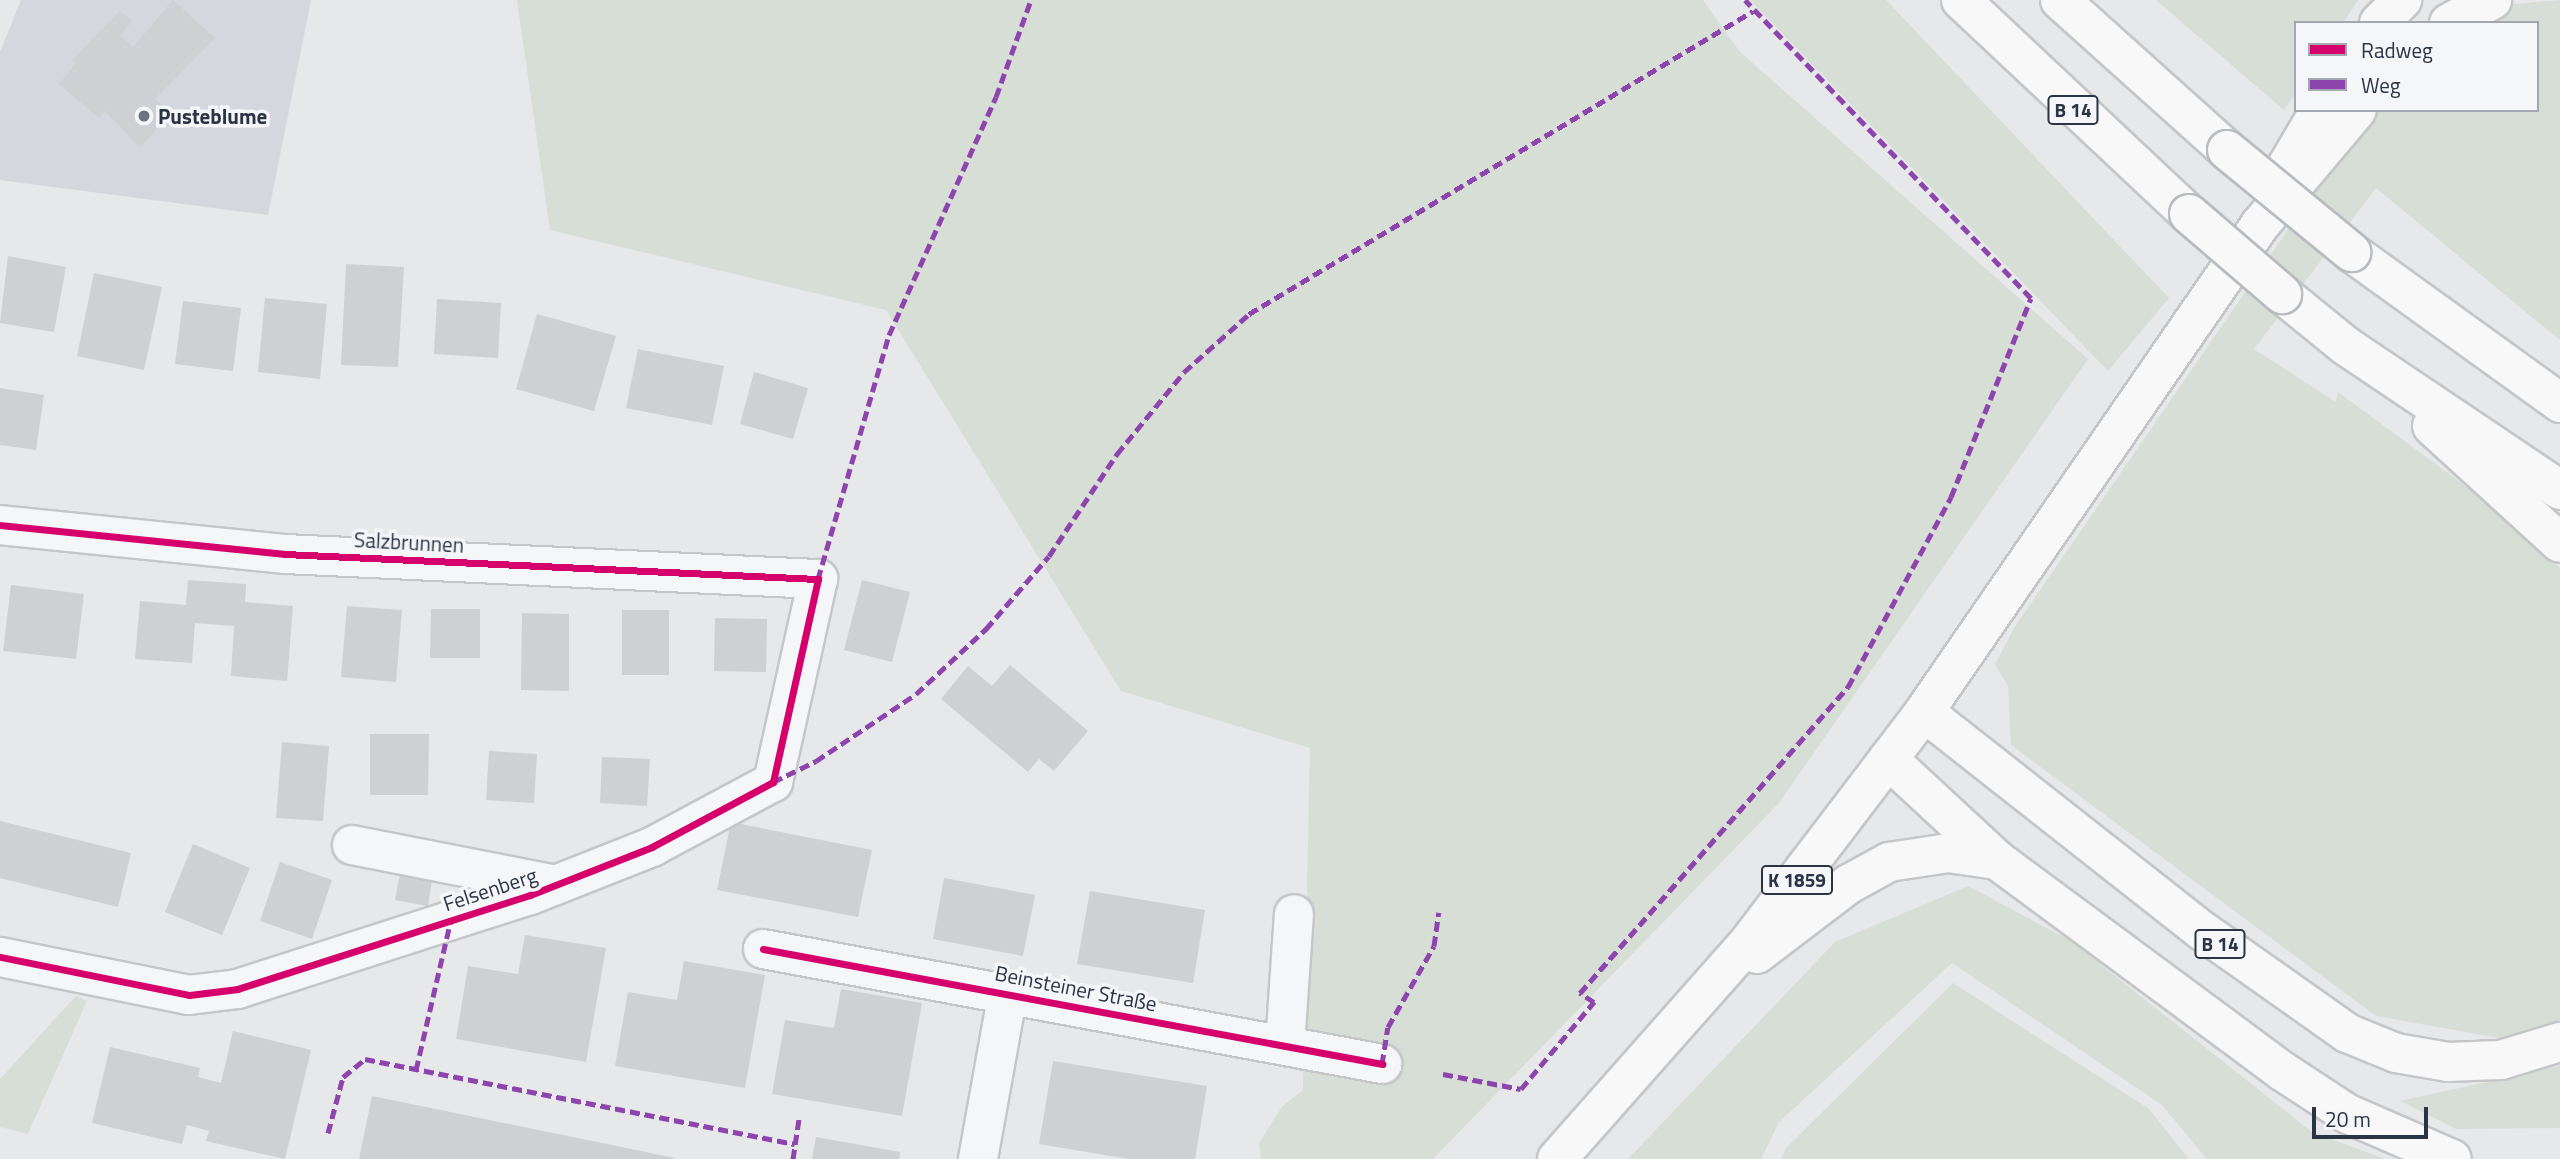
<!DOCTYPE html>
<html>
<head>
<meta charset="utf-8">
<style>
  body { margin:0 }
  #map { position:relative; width:2560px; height:1159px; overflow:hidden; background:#e6e8ea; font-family:"Titillium Web",sans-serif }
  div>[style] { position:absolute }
  .built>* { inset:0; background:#d4d7dd }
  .green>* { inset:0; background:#d6ded6 }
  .building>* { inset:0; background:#ced0d3 }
  .roads { filter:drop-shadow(2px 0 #c4c6c8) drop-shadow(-2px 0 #c4c6c8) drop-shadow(0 2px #c4c6c8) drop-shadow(0 -2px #c4c6c8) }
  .minor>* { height:38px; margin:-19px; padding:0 19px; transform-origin:19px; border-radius:19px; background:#f5f6f7 }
  .highway>* { height:38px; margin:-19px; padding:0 19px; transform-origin:19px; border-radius:19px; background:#f8f8f8 }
  .bridges { filter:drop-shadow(2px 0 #b8bbbf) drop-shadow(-2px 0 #b8bbbf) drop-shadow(0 2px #b8bbbf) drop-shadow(0 -2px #b8bbbf) }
  .highway-bridge>* { height:38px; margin:-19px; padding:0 19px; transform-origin:19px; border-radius:19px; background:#f8f8f8 }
  .quiet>* { height:5px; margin-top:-2.5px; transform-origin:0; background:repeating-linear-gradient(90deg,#8e44ad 0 10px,transparent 0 15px) }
  .cycleway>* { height:7px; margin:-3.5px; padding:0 3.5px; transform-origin:3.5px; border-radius:3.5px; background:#d6006c }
  .dots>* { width:19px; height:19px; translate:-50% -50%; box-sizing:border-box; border:4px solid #f4f6f9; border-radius:50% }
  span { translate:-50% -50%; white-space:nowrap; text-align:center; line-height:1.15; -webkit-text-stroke:7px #f4f6f9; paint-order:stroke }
  .shield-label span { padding:2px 5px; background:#f4f6f9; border:2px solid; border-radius:5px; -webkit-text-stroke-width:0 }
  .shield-label { font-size:19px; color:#2b3445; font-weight:700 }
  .poi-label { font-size:21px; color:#2b3445; font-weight:700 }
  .left { translate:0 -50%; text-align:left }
  .street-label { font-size:21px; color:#2b3445 }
  .legend { position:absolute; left:2294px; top:21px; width:245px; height:91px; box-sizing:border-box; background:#f4f6f9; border:2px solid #a4a8b1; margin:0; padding:9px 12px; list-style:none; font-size:21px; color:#2b3445 }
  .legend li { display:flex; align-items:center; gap:14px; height:35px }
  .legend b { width:35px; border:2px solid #a4a8b1 }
  .scale { position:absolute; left:2312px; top:1107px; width:116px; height:32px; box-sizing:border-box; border:4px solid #2b3445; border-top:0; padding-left:9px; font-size:21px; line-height:24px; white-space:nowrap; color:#2b3445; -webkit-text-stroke:5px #f4f6f9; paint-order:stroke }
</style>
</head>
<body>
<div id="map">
  <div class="built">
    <div style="clip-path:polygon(21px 0,311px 0,268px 215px,0 180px,0 52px)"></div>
  </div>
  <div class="green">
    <div style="clip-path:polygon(517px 0,1703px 0,1740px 52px,2088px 359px,1779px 803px,1433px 1159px,1261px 1159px,1259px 1143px,1282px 1107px,1303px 1090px,1310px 748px,1121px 691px,886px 310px,550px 230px)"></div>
    <div style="clip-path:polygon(1750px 0,1886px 0,2169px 298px,2108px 371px)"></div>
    <div style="clip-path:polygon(2156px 0,2358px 0,2343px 23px,2296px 23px,2296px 93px,2284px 110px)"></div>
    <div style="clip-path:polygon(2560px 0,2560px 340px,2376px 188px,2254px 349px,2336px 402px,2338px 392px,2479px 496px,2560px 568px,2560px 1020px,2505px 1039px,2376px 1016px,2011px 745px,2008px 686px,1995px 665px,2014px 628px,2338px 157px,2376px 110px,2537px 110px,2537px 23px,2474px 23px,2503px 5px)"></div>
    <div style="clip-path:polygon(1968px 886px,2071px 941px,2312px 1132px,2385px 1159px,2207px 1159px,2162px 1105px,1952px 963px,1779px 1122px,1761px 1159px,1628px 1159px,1835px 942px)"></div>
    <div style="clip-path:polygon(1953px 983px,2148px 1108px,2189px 1159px,1781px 1159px,1786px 1148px)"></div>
    <div style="clip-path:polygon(76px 996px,87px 1001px,28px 1134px,0 1127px,0 1079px)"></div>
    <div style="clip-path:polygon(2560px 1066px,2560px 1128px,2456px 1129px,2400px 1101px)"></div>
  </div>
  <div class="building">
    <div style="clip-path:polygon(173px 0,215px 38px,155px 99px,171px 112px,140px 148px,105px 111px,99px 118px,59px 84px,76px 63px,72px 60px,120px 11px,132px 21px,120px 36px,133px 47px)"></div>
    <div style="clip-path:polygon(8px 256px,66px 267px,54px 332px,0 323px)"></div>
    <div style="clip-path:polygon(346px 264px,404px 267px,398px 367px,341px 365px)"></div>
    <div style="clip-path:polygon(94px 273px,162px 287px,144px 370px,77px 356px)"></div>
    <div style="clip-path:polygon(265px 298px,327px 304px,320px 379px,258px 372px)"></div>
    <div style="clip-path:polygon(437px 299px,501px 303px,498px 358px,434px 354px)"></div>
    <div style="clip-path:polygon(183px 301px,241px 308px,233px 371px,175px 364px)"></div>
    <div style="clip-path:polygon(537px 314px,616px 336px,594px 411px,516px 389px)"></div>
    <div style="clip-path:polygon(638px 349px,724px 366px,712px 425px,626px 408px)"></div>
    <div style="clip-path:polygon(754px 372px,808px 388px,793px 439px,740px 424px)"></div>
    <div style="clip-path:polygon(0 388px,44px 395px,36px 450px,0 445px)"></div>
    <div style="clip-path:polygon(188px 580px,246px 584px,245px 602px,293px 606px,287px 681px,231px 676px,234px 626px,195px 623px,192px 663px,135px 659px,140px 601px,186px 605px)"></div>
    <div style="clip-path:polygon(862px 580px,910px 592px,892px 662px,844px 650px)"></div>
    <div style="clip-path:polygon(11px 585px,84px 594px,76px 659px,3px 651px)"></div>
    <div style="clip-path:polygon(347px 606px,402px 610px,396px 682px,341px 677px)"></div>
    <div style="clip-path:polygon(431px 609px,480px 609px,480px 658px,430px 658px)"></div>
    <div style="clip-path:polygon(622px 610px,669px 610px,669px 675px,622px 675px)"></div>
    <div style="clip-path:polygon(522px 613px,569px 614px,569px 691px,521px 690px)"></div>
    <div style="clip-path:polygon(715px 618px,767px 619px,766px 672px,714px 671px)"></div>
    <div style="clip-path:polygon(1010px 665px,1088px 731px,1054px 771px,1039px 759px,1028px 772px,941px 699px,968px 666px,992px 686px)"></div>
    <div style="clip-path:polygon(370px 734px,429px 734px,428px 795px,370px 795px)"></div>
    <div style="clip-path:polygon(282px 742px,329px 746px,323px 821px,276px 818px)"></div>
    <div style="clip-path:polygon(489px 751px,537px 754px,534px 803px,486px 800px)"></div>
    <div style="clip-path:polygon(602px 757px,650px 759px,647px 806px,600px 803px)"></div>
    <div style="clip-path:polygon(0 821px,131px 853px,118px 907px,0 878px)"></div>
    <div style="clip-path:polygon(731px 822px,872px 850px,858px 917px,717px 890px)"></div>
    <div style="clip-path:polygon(193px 844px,250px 868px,222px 935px,165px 912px)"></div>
    <div style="clip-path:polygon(280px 862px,332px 880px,312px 939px,260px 921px)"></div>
    <div style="clip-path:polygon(401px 868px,433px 874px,428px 906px,395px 900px)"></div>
    <div style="clip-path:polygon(944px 878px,1035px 895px,1023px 956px,933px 939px)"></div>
    <div style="clip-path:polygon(1090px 891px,1205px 910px,1193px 983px,1077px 964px)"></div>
    <div style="clip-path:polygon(525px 935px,606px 948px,586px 1062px,456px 1039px,468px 966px,518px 974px)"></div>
    <div style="clip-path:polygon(684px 961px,765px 975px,745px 1088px,615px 1066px,628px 992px,677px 1000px)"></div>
    <div style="clip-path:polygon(841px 989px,922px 1003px,902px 1116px,772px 1094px,785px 1020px,834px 1028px)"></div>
    <div style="clip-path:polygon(233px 1031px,311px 1050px,285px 1159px,206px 1141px,209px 1131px,187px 1125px,182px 1144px,92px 1123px,110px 1047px,200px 1068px,198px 1077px,221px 1083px)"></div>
    <div style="clip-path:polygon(1053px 1061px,1207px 1086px,1195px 1159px,1129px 1159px,1039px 1144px)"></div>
    <div style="clip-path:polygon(372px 1096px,675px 1158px,675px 1159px,359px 1159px)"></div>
    <div style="clip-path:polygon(816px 1137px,900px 1152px,899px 1159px,812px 1159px)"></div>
  </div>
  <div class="roads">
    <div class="minor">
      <div style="left:0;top:525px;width:286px;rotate:5.8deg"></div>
      <div style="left:285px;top:554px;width:534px;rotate:2.69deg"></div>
      <div style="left:818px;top:579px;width:208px;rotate:102.5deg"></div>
      <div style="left:773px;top:782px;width:137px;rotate:151.8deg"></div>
      <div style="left:652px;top:847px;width:131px;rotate:158.5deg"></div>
      <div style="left:530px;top:895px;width:307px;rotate:162.2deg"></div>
      <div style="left:238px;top:989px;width:49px;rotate:173deg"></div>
      <div style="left:189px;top:995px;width:193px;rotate:-168.6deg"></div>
      <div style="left:352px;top:845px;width:207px;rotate:11.1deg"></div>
      <div style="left:763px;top:949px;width:630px;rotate:10.52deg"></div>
      <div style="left:1285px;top:1045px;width:131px;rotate:-86.1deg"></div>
      <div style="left:978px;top:1159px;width:169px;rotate:-79.8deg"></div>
    </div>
    <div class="highway">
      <div style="left:1961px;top:0;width:313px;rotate:43.2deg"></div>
      <div style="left:2060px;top:0;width:224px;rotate:41.9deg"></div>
      <div style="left:2379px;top:23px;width:33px;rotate:-45deg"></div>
      <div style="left:2449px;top:23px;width:49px;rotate:-28.1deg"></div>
      <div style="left:2287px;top:166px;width:65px;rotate:-59.5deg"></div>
      <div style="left:2351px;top:252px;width:258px;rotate:35.8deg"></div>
      <div style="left:2282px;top:294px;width:82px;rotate:39.1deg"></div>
      <div style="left:2346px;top:346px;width:258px;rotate:33.9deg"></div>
      <div style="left:2432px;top:426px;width:173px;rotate:42.4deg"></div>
      <div style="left:1924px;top:712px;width:356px;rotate:38.2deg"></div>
      <div style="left:2204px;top:932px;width:175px;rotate:35.2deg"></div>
      <div style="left:2347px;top:1033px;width:53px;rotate:22.2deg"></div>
      <div style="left:2396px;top:1053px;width:53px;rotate:9.8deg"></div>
      <div style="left:2448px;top:1062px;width:53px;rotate:-2.2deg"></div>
      <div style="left:2501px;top:1060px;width:62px;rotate:-17deg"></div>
      <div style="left:1888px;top:759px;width:149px;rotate:42.8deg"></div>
      <div style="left:1997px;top:860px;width:355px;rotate:36.5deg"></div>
      <div style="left:2282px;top:1071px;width:79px;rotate:33.1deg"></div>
      <div style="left:2348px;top:1114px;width:113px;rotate:23.4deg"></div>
      <div style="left:1757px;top:954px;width:116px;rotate:-37.3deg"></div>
      <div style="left:1849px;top:884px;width:46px;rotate:-28.8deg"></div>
      <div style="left:1889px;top:862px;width:60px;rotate:-8.7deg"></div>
      <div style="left:1948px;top:853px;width:49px;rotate:8.1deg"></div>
      <div style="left:1557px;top:1159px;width:290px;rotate:-48.5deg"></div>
      <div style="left:1749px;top:942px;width:289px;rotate:-52.7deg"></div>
      <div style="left:1924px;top:712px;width:592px;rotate:-55.4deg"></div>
      <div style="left:2260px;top:225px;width:150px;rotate:-49.9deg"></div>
    </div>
  </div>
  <div class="bridges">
    <div class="highway-bridge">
      <div style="left:2227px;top:150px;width:161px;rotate:39.4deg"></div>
      <div style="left:2189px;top:214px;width:123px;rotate:40.7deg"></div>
    </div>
  </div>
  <div class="quiet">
    <div style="left:818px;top:579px;width:254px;rotate:-73.8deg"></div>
    <div style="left:889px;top:335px;width:261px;rotate:-65.8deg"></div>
    <div style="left:996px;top:97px;width:103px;rotate:-70.2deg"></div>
    <div style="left:773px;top:782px;width:48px;rotate:-26deg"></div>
    <div style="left:816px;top:761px;width:120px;rotate:-33.8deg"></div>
    <div style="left:916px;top:694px;width:96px;rotate:-42.9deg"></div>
    <div style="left:986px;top:629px;width:96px;rotate:-49.2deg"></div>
    <div style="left:1049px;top:556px;width:123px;rotate:-56.3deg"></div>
    <div style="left:1117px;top:454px;width:106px;rotate:-50.7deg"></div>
    <div style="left:1184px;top:372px;width:87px;rotate:-41.7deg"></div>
    <div style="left:1249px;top:314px;width:588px;rotate:-31.01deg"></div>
    <div style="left:1382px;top:1064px;width:37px;rotate:-81deg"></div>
    <div style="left:1388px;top:1027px;width:93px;rotate:-60.4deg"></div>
    <div style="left:1434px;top:946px;width:34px;rotate:-82deg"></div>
    <div style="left:416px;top:1070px;width:154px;rotate:-76.9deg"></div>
    <div style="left:1443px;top:1074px;width:79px;rotate:10.9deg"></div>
    <div style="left:1521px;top:1089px;width:114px;rotate:-50deg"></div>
    <div style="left:1594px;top:1002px;width:17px;rotate:-147deg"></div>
    <div style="left:1580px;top:993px;width:407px;rotate:-48.8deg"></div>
    <div style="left:1848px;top:687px;width:216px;rotate:-61.5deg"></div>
    <div style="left:1951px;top:497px;width:214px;rotate:-68.1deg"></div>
    <div style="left:2031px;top:298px;width:413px;rotate:-133.8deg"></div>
    <div style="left:328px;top:1133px;width:58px;rotate:-75deg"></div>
    <div style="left:343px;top:1077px;width:28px;rotate:-39deg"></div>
    <div style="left:365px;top:1059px;width:438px;rotate:11.2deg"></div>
    <div style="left:793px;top:1159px;width:40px;rotate:-81.5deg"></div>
  </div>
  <div class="cycleway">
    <div style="left:0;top:525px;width:286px;rotate:5.8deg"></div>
    <div style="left:285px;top:554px;width:534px;rotate:2.69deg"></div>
    <div style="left:818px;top:579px;width:208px;rotate:102.5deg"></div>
    <div style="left:773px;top:782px;width:137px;rotate:151.8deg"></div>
    <div style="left:652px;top:847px;width:131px;rotate:158.5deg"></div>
    <div style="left:530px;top:895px;width:307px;rotate:162.2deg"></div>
    <div style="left:238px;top:989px;width:49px;rotate:173deg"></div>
    <div style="left:189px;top:995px;width:193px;rotate:-168.6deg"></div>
    <div style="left:763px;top:949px;width:630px;rotate:10.52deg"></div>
  </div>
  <div class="dots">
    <div style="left:144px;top:116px;background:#6c737f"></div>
  </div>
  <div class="shield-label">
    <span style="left:2073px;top:110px">B 14</span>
    <span style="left:1797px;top:880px">K 1859</span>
    <span style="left:2220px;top:944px">B 14</span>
  </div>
  <div class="poi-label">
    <span class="left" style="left:158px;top:116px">Pusteblume</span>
  </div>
  <div class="street-label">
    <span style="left:409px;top:542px;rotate:3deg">Salzbrunnen</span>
    <span style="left:490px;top:889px;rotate:-18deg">Felsenberg</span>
    <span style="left:1076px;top:988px;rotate:11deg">Beinsteiner Straße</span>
  </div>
  <ul class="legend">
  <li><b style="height:9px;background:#d6006c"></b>Radweg</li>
  <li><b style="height:9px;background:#8e44ad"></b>Weg</li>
  </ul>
  <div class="scale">20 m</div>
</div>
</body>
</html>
